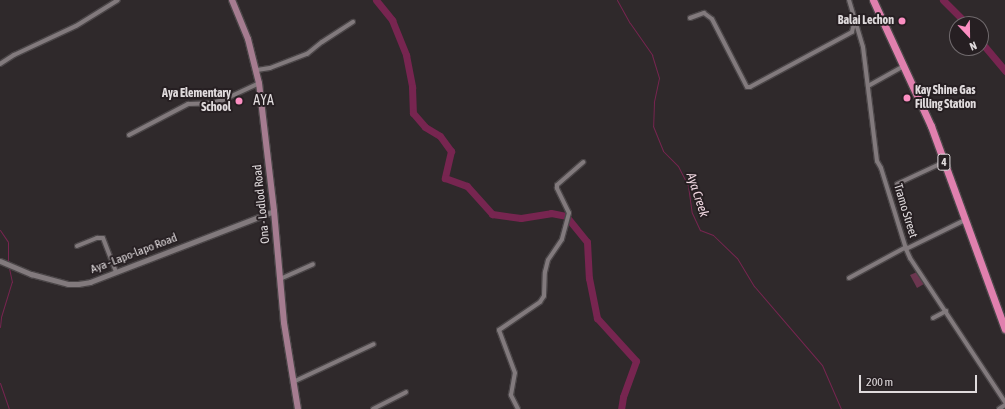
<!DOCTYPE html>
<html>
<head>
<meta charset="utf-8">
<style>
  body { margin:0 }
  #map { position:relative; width:1005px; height:409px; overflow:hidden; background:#2f292b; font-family:"Asap Condensed",sans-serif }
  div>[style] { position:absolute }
  .green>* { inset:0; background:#6b364f }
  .stream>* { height:1px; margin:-0.5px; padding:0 0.5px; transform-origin:0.5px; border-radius:0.5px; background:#772550 }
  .river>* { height:7px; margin:-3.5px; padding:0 3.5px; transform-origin:3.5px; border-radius:3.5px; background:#772550 }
  .roads { filter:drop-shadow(1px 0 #4b4648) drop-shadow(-1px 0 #4b4648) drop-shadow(0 1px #4b4648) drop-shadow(0 -1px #4b4648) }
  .minor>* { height:4px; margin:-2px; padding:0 2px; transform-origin:2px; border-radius:2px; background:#827a7d }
  .tertiary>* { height:5px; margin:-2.5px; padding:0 2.5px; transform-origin:2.5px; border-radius:2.5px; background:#827a7d }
  .secondary>* { height:6px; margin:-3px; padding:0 3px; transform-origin:3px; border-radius:3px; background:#a57c90 }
  .trunk>* { height:7px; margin:-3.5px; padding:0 3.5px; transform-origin:3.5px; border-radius:3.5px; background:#e080ae }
  .dots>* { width:11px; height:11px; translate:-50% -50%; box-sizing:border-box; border:2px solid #261f22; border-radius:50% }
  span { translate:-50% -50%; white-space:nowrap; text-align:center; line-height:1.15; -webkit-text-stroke:4px #261f22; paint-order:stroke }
  .shield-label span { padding:1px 3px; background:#261f22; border:1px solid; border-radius:3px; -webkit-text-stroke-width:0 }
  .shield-label { font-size:11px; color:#e0dbdd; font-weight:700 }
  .poi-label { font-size:12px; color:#e0dbdd; font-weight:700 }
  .right { translate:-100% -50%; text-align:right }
  .left { translate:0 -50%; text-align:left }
  .street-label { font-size:12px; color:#e0dbdd }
  .water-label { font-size:13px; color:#f1d8e2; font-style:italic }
  .quarter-label { font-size:14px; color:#e0dbdd; letter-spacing:1px }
  .north { position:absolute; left:949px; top:16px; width:40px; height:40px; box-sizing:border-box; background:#261f22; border:1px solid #706a6d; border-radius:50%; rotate:158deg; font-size:11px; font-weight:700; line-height:16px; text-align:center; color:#e0dbdd }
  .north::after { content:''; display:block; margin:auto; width:14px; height:18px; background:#fc8fc2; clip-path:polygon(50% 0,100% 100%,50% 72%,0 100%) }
  .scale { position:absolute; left:859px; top:375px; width:118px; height:18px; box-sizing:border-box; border:2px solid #e0dbdd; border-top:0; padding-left:5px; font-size:12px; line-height:14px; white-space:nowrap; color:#e0dbdd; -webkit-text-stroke:3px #261f22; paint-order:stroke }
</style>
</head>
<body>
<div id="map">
  <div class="green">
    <div style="clip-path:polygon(917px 272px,924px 284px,917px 288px,910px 275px)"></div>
  </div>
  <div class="stream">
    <div style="left:617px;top:0;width:26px;rotate:61deg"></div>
    <div style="left:630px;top:23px;width:39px;rotate:55deg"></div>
    <div style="left:652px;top:55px;width:24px;rotate:73deg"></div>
    <div style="left:659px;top:78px;width:25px;rotate:102deg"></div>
    <div style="left:654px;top:102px;width:24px;rotate:92deg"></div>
    <div style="left:653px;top:126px;width:27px;rotate:68deg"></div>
    <div style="left:663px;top:151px;width:21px;rotate:45deg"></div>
    <div style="left:678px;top:166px;width:22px;rotate:63deg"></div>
    <div style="left:688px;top:186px;width:27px;rotate:82deg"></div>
    <div style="left:692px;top:213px;width:19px;rotate:65deg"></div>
    <div style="left:700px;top:230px;width:14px;rotate:21deg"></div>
    <div style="left:713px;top:235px;width:33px;rotate:44deg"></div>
    <div style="left:737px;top:258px;width:33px;rotate:59deg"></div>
    <div style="left:754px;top:286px;width:104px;rotate:49.3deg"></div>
    <div style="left:822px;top:365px;width:48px;rotate:66.6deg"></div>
    <div style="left:0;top:230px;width:14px;rotate:56deg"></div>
    <div style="left:8px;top:242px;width:20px;rotate:90deg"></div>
    <div style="left:0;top:327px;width:10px;rotate:-84deg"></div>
    <div style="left:1px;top:317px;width:37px;rotate:-73deg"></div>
    <div style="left:12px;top:282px;width:14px;rotate:-102deg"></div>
    <div style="left:0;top:383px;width:28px;rotate:71deg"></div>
  </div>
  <div class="river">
    <div style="left:376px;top:0;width:26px;rotate:51deg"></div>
    <div style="left:392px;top:20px;width:38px;rotate:68deg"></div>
    <div style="left:406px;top:55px;width:33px;rotate:79deg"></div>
    <div style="left:412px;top:87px;width:26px;rotate:88deg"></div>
    <div style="left:413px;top:113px;width:18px;rotate:49deg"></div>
    <div style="left:425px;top:127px;width:17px;rotate:31deg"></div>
    <div style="left:440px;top:136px;width:19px;rotate:54deg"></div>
    <div style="left:451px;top:151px;width:28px;rotate:103deg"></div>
    <div style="left:445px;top:178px;width:23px;rotate:20deg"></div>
    <div style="left:467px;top:186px;width:38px;rotate:48deg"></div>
    <div style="left:492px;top:214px;width:29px;rotate:8deg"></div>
    <div style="left:521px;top:218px;width:30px;rotate:-9deg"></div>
    <div style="left:551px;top:213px;width:15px;rotate:11deg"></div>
    <div style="left:566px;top:216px;width:33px;rotate:51deg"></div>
    <div style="left:587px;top:242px;width:36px;rotate:87deg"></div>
    <div style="left:589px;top:278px;width:41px;rotate:78.7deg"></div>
    <div style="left:597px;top:318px;width:58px;rotate:47.8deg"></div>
    <div style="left:636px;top:361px;width:38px;rotate:110deg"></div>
    <div style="left:623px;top:397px;width:12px;rotate:99deg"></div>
    <div style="left:943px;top:0;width:34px;rotate:45deg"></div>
    <div style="left:981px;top:42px;width:38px;rotate:50deg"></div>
  </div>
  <div class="roads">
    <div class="minor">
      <div style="left:849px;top:0;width:49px;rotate:73.4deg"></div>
      <div style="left:863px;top:47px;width:115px;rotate:83deg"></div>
      <div style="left:877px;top:161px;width:8px;rotate:60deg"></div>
      <div style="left:881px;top:168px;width:85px;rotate:72.8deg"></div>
      <div style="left:906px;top:249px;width:10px;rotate:66deg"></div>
      <div style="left:910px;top:258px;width:173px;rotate:56.6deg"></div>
      <div style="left:690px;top:18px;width:15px;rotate:-20deg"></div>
      <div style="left:704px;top:13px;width:10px;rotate:37deg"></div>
      <div style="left:712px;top:19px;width:76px;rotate:62.8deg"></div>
      <div style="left:747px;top:87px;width:3px"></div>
      <div style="left:750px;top:87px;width:116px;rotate:-28.3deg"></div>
      <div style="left:852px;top:32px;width:13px;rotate:-77deg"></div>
      <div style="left:0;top:64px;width:17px;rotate:-33deg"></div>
      <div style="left:14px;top:55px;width:68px;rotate:-25.1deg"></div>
      <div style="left:76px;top:26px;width:49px;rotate:-31.8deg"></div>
      <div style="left:257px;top:70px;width:13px;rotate:-9deg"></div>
      <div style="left:270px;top:68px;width:40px;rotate:-21deg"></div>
      <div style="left:307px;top:54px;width:19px;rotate:-39deg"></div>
      <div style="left:322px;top:42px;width:37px;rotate:-33deg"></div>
      <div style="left:868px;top:86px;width:41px;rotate:-29.1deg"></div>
      <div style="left:129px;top:135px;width:67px;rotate:-27.7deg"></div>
      <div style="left:188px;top:104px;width:23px;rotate:-2deg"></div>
      <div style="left:211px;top:103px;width:12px;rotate:-14deg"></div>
      <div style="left:223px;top:100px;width:40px;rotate:-25deg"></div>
      <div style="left:897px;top:184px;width:52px;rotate:-25.1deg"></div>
      <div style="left:77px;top:246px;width:22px;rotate:-22deg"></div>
      <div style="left:97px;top:238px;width:6px"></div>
      <div style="left:103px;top:238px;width:36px;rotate:69deg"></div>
      <div style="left:906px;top:249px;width:66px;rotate:-26.2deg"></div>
      <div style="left:849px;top:278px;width:65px;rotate:-28.5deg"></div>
      <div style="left:280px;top:279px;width:36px;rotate:-24deg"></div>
      <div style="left:933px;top:318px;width:15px;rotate:-28deg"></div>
      <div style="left:293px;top:382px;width:89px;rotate:-25.1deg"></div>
      <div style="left:373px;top:409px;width:37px;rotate:-27deg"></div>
      <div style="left:518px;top:409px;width:16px;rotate:-117deg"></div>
      <div style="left:511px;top:395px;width:22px;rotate:-80deg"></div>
      <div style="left:515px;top:373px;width:46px;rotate:-110.4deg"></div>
      <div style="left:499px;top:330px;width:50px;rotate:-34.3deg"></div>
      <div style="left:540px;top:302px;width:7px;rotate:-56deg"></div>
      <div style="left:544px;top:296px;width:24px;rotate:-88deg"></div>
      <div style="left:545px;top:272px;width:12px;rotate:-76deg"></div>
      <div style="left:548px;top:260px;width:25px;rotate:-56deg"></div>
      <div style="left:562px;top:239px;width:27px;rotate:-75deg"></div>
      <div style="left:569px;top:213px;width:28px;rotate:-116deg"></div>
      <div style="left:557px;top:188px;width:3px;rotate:-90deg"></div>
      <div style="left:557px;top:185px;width:35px;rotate:-41deg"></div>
      <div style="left:999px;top:409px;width:7px;rotate:-34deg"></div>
    </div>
    <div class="tertiary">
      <div style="left:0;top:261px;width:34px;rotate:23deg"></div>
      <div style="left:31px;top:274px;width:38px;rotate:15deg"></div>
      <div style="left:68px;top:284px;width:10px"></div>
      <div style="left:78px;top:284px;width:12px;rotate:-9deg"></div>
      <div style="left:90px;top:282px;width:197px;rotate:-21.1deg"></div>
    </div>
    <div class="secondary">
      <div style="left:232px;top:0;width:42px;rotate:67.7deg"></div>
      <div style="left:248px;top:39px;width:45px;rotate:76deg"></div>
      <div style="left:259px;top:83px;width:129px;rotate:83.3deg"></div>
      <div style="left:274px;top:211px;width:112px;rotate:84.9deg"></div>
      <div style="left:284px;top:323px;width:87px;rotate:80.8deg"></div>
    </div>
    <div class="trunk">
      <div style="left:873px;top:0;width:139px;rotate:65.3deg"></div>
      <div style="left:931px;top:126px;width:216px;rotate:70deg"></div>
    </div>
  </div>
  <div class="dots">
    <div style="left:902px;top:21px;background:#fc8fc2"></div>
    <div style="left:907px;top:98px;background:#fc8fc2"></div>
    <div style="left:239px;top:101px;background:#fc8fc2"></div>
  </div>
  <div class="shield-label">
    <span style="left:944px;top:162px">4</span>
  </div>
  <div class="poi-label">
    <span class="right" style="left:894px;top:21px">Balai Lechon</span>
    <span class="left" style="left:915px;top:98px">Kay Shine Gas<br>Filling Station</span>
    <span class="right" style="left:231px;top:101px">Aya Elementary<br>School</span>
  </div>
  <div class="street-label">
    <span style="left:262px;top:204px;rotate:-96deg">Ona - Lodlod Road</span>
    <span style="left:905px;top:211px;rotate:73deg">Tramo Street</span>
    <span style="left:134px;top:254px;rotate:-21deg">Aya - Lapo-lapo Road</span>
  </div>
  <div class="water-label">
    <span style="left:697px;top:195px;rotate:72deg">Aya Creek</span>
  </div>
  <div class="quarter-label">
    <span style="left:264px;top:100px">AYA</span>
  </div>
  <div class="north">N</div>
  <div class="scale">200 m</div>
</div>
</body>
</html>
